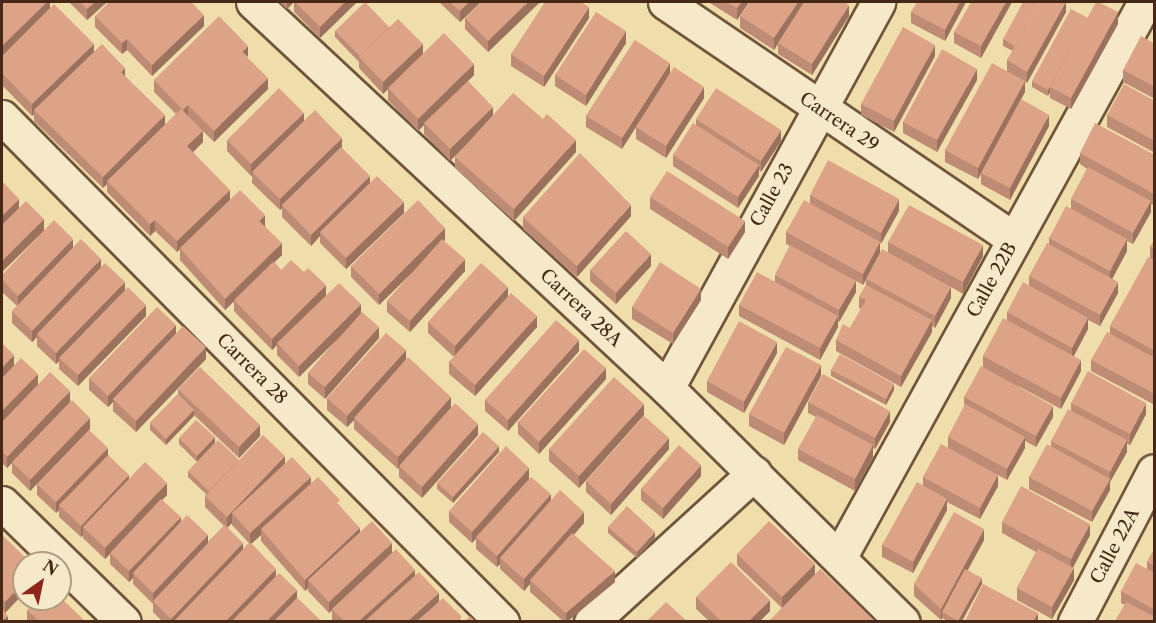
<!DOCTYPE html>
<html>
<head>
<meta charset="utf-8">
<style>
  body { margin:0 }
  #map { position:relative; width:1156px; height:623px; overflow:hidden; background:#f0ddac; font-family:"Libre Caslon Text",serif }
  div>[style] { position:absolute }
  .roads { filter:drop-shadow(2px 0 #70553b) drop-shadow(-2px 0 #70553b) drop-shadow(0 2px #70553b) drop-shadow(0 -2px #70553b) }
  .street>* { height:33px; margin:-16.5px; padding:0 16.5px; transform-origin:16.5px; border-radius:16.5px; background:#f5e9c9 }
  .wall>* { inset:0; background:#be8c74 }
  .shaded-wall>* { inset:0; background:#9b725e }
  .building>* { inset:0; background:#dda387 }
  span { translate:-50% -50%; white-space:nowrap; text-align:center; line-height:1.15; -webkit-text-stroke:6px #f5e9c9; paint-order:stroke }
  .street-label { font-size:18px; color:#452815 }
  .frame { position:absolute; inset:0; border:3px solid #452815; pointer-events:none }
  .north { position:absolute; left:12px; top:551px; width:60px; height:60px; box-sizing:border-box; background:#f5e9c9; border:2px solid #af9c81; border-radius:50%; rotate:33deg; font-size:16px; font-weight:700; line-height:24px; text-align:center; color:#452815 }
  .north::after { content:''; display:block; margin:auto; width:21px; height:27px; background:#8f2418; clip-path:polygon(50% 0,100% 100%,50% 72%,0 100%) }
</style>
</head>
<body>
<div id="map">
  <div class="roads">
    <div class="street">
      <div style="left:253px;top:2px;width:566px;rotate:43deg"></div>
      <div style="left:667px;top:388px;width:332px;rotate:44.8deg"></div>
      <div style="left:665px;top:2px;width:422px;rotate:34.2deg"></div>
      <div style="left:2px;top:117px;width:711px;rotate:45.29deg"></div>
      <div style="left:667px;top:388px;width:440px;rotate:-61.3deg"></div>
      <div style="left:2px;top:503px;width:170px;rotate:44.3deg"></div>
      <div style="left:839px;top:558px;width:635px;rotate:-61.17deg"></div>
      <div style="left:591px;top:622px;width:221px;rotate:-42.4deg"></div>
      <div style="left:1075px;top:622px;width:170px;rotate:-62.4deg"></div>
    </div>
  </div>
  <div class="wall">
    <div style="clip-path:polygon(2px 2px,50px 2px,50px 8px,94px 51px,125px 76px,165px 125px,176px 114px,154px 92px,154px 80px,247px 58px,268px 89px,214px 142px,203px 131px,203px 142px,193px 152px,230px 200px,265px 226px,282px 255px,274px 262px,281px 270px,326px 296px,361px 313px,379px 338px,325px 399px,308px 384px,308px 373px,340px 336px,299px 377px,277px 355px,277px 345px,272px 350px,234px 311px,234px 301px,225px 310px,180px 260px,180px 249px,177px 252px,155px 231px,150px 236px,107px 192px,107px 184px,103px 188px,34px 121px,34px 114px,32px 116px,2px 85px)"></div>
    <div style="clip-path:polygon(69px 2px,107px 2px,87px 20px)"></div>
    <div style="clip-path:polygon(279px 2px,357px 2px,320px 38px,294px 12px,294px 2px,287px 9px)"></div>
    <div style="clip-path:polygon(439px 2px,481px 2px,460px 22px)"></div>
    <div style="clip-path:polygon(540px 2px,488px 52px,465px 29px,465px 18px)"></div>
    <div style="clip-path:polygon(710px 2px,749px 2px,737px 20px,710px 3px)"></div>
    <div style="clip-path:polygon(966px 2px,945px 41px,911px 23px,911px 12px)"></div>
    <div style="clip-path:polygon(1012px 2px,981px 58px,954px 43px,954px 32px)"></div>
    <div style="clip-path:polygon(1066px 2px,1066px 12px,1027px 83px,1025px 82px,1025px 92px,1021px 99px,1049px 126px,1010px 200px,981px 184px,981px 173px,978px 179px,945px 162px,945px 150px,1007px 71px,1007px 60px,1013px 51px,1003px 46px,1003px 39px)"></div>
    <div style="clip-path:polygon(95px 16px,204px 26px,152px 76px,127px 50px,122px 54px,95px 27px)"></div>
    <div style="clip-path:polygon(740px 16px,849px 16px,812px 75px,778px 54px,778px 44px,774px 50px,740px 28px)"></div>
    <div style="clip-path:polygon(589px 18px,544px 87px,511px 66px,511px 54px)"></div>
    <div style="clip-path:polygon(1087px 18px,1118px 24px,1071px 109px,1050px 98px,1050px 92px,1048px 96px,1032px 87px,1032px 81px)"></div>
    <div style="clip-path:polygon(389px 27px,423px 54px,474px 75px,468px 81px,493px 115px,576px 152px,514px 221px,455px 168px,455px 157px,469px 142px,450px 161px,424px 134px,424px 125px,418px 131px,388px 100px,388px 89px,383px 94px,359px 68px,359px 62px,335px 37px,335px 31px)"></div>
    <div style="clip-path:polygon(635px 40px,622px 149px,586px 127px,586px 116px)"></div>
    <div style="clip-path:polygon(626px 43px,586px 106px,555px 86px,555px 75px)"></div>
    <div style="clip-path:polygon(1155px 44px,1155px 99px,1123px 82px,1123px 70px)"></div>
    <div style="clip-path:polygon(935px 56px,894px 132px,861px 115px,861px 104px)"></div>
    <div style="clip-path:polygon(977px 80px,937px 152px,903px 133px,903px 122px)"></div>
    <div style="clip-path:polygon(704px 98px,666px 158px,636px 139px,636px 127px)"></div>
    <div style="clip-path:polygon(1155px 101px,1155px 153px,1107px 127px,1107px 115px)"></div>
    <div style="clip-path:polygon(696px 119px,781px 141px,761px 172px,759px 170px,759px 176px,738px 208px,673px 166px,673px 155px,696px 125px)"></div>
    <div style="clip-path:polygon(304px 121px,342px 148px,370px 183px,404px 213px,346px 269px,320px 243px,320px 236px,311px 246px,282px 217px,282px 208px,280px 210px,252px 183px,252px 175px,251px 176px,227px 151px,227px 140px)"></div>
    <div style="clip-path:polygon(1080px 153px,1155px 155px,1155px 204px,1154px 205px,1151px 204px,1151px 212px,1133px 244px,1127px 241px,1127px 251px,1112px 279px,1118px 293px,1100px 326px,1088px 320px,1088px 329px,1074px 356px,1081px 371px,1061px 409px,1018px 386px,1053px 417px,1036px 447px,1025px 441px,1025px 448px,1007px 480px,998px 475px,998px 486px,980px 519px,947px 502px,947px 510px,913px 573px,882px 557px,882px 545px,923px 486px,923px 477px,948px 448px,948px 437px,964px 407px,964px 397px,983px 367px,983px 356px,1007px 320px,1007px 312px,1029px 286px,1029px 276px,1049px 244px,1049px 238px,1071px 209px,1071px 199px,1087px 169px,1080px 164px)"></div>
    <div style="clip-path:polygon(2px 167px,3px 180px,2px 182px,19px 208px,44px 230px,73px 247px,101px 268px,125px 290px,146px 316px,78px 386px,59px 369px,59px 361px,56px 364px,37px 346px,37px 337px,32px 342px,12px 323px,12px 311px,17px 306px,2px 292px,2px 280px,40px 235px,2px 272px)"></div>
    <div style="clip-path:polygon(810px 195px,899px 211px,880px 244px,880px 252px,888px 253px,888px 242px,983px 256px,963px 294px,951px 287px,951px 298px,935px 328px,932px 326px,932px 332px,901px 387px,836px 351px,836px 340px,850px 328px,861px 309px,859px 308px,859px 297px,866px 285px,866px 280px,863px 285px,856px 281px,856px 292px,839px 322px,838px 321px,838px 327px,820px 360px,739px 316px,739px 305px,775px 281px,775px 275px,790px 246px,786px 244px,786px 232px,810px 204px)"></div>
    <div style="clip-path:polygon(650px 197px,745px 232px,728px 259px,650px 209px)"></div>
    <div style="clip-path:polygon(631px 216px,577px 277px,523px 229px,523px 217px)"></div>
    <div style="clip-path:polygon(1155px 239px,1155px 402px,1153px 404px,1091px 371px,1091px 360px,1110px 333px,1110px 326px,1150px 258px,1150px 247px)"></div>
    <div style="clip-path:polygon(445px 240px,444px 241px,465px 271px,410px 332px,387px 312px,387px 301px,413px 272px,379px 305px,351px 277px,351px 266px)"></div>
    <div style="clip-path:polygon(651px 266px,616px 304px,590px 281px,590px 270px)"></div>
    <div style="clip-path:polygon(508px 297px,537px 327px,475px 396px,449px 374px,449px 362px,454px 357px,428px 333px,428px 322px)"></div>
    <div style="clip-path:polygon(701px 300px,673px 344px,632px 319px,632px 307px)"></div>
    <div style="clip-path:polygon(176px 334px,206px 359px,136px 432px,113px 411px,113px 402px,108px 407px,89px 390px,89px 378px)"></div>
    <div style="clip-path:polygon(evenodd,2px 343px,14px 365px,38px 385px,70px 402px,90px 429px,89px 430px,108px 455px,129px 479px,167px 495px,162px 500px,181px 523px,208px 542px,224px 526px,205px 507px,205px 496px,206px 494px,188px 477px,188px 471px,239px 460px,285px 463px,340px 506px,360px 532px,392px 552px,439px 602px,462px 621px,334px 621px,332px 620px,332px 610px,329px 613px,308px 591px,308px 588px,305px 591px,261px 541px,261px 535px,251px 544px,276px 576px,297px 598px,321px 621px,162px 621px,153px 612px,153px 604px,133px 584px,133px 578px,129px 582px,110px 564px,110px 554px,105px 559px,83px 538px,83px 535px,81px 537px,59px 517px,59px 510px,56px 513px,37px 495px,37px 484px,30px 491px,12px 473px,12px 463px,7px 468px,2px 463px,2px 343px,232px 523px,232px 525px,249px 543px,243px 549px,227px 527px,232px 523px)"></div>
    <div style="clip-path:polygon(579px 351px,508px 431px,485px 411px,485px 400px)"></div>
    <div style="clip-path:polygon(777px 353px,744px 413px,707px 392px,707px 381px)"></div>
    <div style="clip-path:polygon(406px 360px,478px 435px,422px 498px,399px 477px,399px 467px,398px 469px,354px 429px,354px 420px,347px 427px,327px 410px,327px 398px)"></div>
    <div style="clip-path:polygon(831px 370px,894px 390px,886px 405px,831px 376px)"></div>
    <div style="clip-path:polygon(821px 376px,784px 445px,749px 426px,749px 414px)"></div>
    <div style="clip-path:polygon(606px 379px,539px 454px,518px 434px,518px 422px)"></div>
    <div style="clip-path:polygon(178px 389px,260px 436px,239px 458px,194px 415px,166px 445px,150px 430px,150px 423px,178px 394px)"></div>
    <div style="clip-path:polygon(808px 402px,890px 422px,875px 449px,873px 448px,873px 457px,855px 491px,798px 460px,798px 449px,816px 417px,808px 413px)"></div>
    <div style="clip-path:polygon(1071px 403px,1146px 414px,1130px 445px,1127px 444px,1127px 452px,1110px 482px,1110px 490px,1092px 522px,1029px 489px,1029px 477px,1051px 447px,1051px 441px,1071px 410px)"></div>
    <div style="clip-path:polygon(644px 415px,579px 488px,549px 461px,549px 449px)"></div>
    <div style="clip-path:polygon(215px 437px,197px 462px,179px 444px,179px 438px)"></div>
    <div style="clip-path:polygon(669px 449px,611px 515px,586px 492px,586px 481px)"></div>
    <div style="clip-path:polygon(499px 452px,453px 503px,437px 489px,437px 483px)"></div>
    <div style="clip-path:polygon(701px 476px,663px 519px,641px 500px,641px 489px)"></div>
    <div style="clip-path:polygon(529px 478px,551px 501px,584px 523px,574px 535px,615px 582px,568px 621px,563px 621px,530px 592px,530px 584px,524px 591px,500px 569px,500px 564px,497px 567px,476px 549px,476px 538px,472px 543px,449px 522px,449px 511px)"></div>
    <div style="clip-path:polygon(1002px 522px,1090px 535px,1073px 568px,1074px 580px,1052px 619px,1017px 600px,1017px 588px,1036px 552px,1002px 533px)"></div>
    <div style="clip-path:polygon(608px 527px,655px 538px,637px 558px,608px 533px)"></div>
    <div style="clip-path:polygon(2px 535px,24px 563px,24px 593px,5px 613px,8px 621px,2px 621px)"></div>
    <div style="clip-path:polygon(984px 540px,968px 570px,982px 584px,962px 621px,948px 621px,942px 618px,941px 620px,914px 596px,914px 584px)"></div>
    <div style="clip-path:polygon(1155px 548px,1155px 621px,1121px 603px,1121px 591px,1147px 569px,1147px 562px)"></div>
    <div style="clip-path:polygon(737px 554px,815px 564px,782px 608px,737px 565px)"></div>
    <div style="clip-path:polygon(696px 597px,770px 611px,760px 621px,709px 621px,696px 609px)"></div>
    <div style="clip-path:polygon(27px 610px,85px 621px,27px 621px)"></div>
  </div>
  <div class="shaded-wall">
    <div style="clip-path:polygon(47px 2px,50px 2px,50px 9px,2px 57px,2px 46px)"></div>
    <div style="clip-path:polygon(95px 2px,107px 2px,87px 20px,87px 9px)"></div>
    <div style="clip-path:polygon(287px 2px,294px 2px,287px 9px)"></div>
    <div style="clip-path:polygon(345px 2px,357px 2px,320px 38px,320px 27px)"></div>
    <div style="clip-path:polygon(469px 2px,481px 2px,460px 22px,460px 11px)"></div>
    <div style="clip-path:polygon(528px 2px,540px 2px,488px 52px,488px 41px)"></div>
    <div style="clip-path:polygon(742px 2px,749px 2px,737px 20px,737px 8px)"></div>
    <div style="clip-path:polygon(798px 2px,805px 2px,774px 50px,774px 38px)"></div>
    <div style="clip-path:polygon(960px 2px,966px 2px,945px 41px,945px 30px)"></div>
    <div style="clip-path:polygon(1006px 2px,1012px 2px,981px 58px,981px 46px)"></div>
    <div style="clip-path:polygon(1066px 2px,1066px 12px,1027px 83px,1027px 72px)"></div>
    <div style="clip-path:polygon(849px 5px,849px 16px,812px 75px,812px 64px)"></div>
    <div style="clip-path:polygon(589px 7px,589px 18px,544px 87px,544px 76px)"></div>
    <div style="clip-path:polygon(1118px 12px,1118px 24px,1071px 109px,1071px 98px)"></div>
    <div style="clip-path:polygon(204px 15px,204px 26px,152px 76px,152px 65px)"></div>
    <div style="clip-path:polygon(1088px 18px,1050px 87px,1050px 92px,1048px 96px,1048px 90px)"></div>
    <div style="clip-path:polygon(626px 31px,626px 43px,586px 106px,586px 95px)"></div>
    <div style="clip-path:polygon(127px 39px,127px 50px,122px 54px,122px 43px)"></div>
    <div style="clip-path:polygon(94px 44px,94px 55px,34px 110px,34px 114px,32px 116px,32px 104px)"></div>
    <div style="clip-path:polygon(423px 44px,423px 55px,383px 94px,383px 82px)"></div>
    <div style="clip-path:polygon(935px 45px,935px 56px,894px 132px,894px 121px)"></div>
    <div style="clip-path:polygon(248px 46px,248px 57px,242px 52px)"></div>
    <div style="clip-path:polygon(670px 63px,670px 74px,622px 149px,622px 138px)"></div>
    <div style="clip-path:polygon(474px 64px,474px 75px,425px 124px,424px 123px,424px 125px,418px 131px,418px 119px)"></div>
    <div style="clip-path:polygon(125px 68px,125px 79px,121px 72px)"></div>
    <div style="clip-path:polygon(977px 69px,977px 80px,937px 152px,937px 140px)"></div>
    <div style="clip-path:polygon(268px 78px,268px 89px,214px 142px,214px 131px)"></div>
    <div style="clip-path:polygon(1025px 81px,1025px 92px,978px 179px,978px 168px)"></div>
    <div style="clip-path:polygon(704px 87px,704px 98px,666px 158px,666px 146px)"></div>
    <div style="clip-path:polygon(188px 105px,188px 116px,183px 110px)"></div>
    <div style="clip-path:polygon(493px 107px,493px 118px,450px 161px,450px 149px)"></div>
    <div style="clip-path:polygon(304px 113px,304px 124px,252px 172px,252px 175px,251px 176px,251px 164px)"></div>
    <div style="clip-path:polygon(165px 115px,165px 127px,107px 181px,107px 184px,103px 188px,103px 177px)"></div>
    <div style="clip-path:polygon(1049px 115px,1049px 126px,1010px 200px,1010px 188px)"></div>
    <div style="clip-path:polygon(781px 130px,781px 141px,761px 172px,761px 161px)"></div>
    <div style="clip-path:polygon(203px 131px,203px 142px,187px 158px,187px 146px)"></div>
    <div style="clip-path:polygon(342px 138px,342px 149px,282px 205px,282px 208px,280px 210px,280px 199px)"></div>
    <div style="clip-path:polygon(576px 140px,576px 152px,514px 221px,514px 209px)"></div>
    <div style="clip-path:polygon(759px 165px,759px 176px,738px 208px,738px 197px)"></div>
    <div style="clip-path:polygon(3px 169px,3px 180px,2px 182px,2px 171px)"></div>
    <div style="clip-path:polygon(370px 176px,370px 188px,320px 232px,320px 236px,311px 246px,311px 235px)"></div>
    <div style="clip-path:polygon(230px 190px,230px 201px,177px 252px,177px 241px)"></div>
    <div style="clip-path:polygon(19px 199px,19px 210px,2px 227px,2px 216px)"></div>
    <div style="clip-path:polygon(899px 199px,899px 211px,881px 244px,881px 233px)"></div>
    <div style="clip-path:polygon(1151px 201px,1151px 212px,1133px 244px,1133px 233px)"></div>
    <div style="clip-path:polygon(404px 202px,404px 213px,346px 269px,346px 258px)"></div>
    <div style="clip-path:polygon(631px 205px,631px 216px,577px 277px,577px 266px)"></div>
    <div style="clip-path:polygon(265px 215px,265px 227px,259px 221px)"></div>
    <div style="clip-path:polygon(44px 219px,44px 230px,2px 272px,2px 261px)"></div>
    <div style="clip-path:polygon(155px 220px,155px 231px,150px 236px,150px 224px)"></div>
    <div style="clip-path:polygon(745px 221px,745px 232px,728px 259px,728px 247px)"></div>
    <div style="clip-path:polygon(445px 228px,445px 240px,379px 305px,379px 294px)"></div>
    <div style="clip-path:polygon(73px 239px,73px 250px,18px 307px,18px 296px)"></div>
    <div style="clip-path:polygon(1127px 239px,1127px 251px,1110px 283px,1110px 271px)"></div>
    <div style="clip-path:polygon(880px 242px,880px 253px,863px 285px,863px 274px)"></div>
    <div style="clip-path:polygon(282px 243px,282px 255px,225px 310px,225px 299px)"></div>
    <div style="clip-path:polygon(983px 245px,983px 256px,963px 294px,963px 282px)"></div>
    <div style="clip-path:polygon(651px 254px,651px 266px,616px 304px,616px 293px)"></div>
    <div style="clip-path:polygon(101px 259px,101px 270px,37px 334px,37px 337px,32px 342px,32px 331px)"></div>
    <div style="clip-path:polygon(465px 259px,465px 271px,410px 332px,410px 321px)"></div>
    <div style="clip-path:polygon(856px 281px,856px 292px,839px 322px,839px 310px)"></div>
    <div style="clip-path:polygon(125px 282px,125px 293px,59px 358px,59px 361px,56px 364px,56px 353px)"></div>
    <div style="clip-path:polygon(1118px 282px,1118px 293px,1100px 326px,1100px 315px)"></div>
    <div style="clip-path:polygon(326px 285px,326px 297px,277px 343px,277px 345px,272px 350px,272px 339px)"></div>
    <div style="clip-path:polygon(508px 287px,508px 298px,455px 358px,455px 346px)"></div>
    <div style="clip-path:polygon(951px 287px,951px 298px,935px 328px,935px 316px)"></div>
    <div style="clip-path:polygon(701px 289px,701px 300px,673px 344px,673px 333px)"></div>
    <div style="clip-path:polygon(361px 304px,361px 316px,299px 377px,299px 366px)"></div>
    <div style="clip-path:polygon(146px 305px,146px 316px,78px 386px,78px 375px)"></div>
    <div style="clip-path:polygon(537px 316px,537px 327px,475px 396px,475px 385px)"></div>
    <div style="clip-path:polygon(838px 316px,838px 327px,820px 360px,820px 348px)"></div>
    <div style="clip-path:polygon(1088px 318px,1088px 329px,1072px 359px,1072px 348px)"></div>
    <div style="clip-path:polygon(932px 320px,932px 332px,901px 387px,901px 376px)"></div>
    <div style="clip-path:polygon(176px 325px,176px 336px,113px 399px,113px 402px,108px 407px,108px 396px)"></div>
    <div style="clip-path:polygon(379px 327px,379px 338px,325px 399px,325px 387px)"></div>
    <div style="clip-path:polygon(579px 340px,579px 351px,508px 431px,508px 420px)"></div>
    <div style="clip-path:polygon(777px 342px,777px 353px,744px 413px,744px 402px)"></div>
    <div style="clip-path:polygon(206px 347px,206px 359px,136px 432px,136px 421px)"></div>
    <div style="clip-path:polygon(406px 350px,406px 362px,354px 418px,354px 420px,347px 427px,347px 416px)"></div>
    <div style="clip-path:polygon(14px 355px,14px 366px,2px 379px,2px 368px)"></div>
    <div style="clip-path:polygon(1081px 360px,1081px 371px,1061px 409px,1061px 398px)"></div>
    <div style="clip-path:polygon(821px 365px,821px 376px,784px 445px,784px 433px)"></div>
    <div style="clip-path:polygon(606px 368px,606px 379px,539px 454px,539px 442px)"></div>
    <div style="clip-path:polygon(38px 374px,38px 385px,2px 423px,2px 411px)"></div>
    <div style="clip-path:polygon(894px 384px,894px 390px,886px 405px,886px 399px)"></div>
    <div style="clip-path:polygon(1155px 390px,1155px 402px,1153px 404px,1153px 393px)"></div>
    <div style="clip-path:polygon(70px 391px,70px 403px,7px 468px,7px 457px)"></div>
    <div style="clip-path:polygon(451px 397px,451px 408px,398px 469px,398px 457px)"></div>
    <div style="clip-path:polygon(1146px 403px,1146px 414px,1130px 445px,1130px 434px)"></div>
    <div style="clip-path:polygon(644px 404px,644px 415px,579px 488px,579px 476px)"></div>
    <div style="clip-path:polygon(1053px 406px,1053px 417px,1036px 447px,1036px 436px)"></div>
    <div style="clip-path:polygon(194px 410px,194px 416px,166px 445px,166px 439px)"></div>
    <div style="clip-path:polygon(890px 411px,890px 422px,875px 449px,875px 438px)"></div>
    <div style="clip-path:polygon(90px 418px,90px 429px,30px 491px,30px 480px)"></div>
    <div style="clip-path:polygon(478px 424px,478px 435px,422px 498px,422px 487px)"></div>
    <div style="clip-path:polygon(260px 425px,260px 436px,239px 458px,239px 447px)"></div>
    <div style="clip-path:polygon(215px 437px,215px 443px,197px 462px,197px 456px)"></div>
    <div style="clip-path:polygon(1025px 437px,1025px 448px,1007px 480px,1007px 469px)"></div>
    <div style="clip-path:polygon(669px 438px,669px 449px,611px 515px,611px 504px)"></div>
    <div style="clip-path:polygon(1127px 440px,1127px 452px,1110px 482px,1110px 490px,1092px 522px,1092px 511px,1110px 480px,1110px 472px)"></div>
    <div style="clip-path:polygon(873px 445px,873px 457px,855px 491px,855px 479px)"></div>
    <div style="clip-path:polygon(499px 446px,499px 452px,453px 503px,453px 497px)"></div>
    <div style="clip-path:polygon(108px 448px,108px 459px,59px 505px,59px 510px,56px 513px,56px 502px)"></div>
    <div style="clip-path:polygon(285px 456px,285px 467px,232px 513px,232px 523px,227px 528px,227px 517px)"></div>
    <div style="clip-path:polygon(701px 465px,701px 476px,663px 519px,663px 508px)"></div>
    <div style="clip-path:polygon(529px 468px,529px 479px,472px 543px,472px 532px)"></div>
    <div style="clip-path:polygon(129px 475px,129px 486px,83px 527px,83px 535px,81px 537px,81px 526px)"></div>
    <div style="clip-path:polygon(998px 475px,998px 486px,980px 519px,980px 508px)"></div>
    <div style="clip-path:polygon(311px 477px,311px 489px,261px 529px,261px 535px,250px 545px,250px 533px)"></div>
    <div style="clip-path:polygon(167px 483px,167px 495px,105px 559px,105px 548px)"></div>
    <div style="clip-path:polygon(551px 494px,551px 506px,500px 558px,500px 564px,497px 567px,497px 556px)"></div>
    <div style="clip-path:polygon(947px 499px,947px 510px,913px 573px,913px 562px)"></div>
    <div style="clip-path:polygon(584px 512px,584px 523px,531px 582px,530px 580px,530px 584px,524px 591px,524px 579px)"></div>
    <div style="clip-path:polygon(181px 517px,181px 528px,133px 573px,133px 578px,129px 582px,129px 571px)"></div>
    <div style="clip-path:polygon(1090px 524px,1090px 535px,1071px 571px,1071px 559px)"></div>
    <div style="clip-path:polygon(360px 528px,360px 539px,308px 580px,308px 588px,305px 591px,305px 580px)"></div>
    <div style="clip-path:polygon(984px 529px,984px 540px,944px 613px,942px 612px,942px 618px,941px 620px,941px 609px)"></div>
    <div style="clip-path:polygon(655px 532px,655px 538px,637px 558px,637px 552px)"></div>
    <div style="clip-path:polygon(208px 535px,208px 546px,153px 601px,153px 593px)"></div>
    <div style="clip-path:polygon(243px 543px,243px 554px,174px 621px,171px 621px,171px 619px)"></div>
    <div style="clip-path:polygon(392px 543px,392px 554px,329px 613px,329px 602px)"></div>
    <div style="clip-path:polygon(815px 564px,815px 576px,782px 609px,782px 597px)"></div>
    <div style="clip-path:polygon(1074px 568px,1074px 580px,1052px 619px,1052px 607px)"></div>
    <div style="clip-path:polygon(276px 569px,276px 580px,237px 621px,226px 621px)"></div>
    <div style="clip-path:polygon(415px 570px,415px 581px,372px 621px,359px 621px)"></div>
    <div style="clip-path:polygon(615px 571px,615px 582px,568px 621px,566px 621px,566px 613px)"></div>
    <div style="clip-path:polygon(982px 578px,982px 584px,962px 621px,958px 621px)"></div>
    <div style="clip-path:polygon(24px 582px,24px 593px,5px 613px,5px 602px)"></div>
    <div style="clip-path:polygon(297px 590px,297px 601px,277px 621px,267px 621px)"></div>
    <div style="clip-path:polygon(439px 593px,439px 604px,420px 621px,408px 621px)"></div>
    <div style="clip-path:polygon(770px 600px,770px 611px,760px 621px,749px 621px)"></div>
    <div style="clip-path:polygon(1038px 613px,1038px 621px,1033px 621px)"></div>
    <div style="clip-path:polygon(8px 616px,8px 621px,2px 621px)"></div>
  </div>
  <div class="building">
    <div style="clip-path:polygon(2px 2px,47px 2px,2px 46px)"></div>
    <div style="clip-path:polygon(80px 2px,95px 2px,87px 9px)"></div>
    <div style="clip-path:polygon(109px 2px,191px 2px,204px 15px,152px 65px,127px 39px,122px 43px,95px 16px)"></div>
    <div style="clip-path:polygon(295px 2px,345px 2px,320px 27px)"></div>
    <div style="clip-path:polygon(365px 2px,389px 27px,360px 56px,335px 31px)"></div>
    <div style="clip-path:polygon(450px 2px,469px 2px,460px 11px)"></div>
    <div style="clip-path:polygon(482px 2px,528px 2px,488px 41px,465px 18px)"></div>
    <div style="clip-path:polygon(545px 2px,581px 2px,589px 7px,544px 76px,511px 54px)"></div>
    <div style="clip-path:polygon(726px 2px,742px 2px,737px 8px)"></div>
    <div style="clip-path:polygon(750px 2px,798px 2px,774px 38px,740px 16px)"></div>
    <div style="clip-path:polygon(804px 2px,844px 2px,849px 5px,812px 64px,778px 43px)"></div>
    <div style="clip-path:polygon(917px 2px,960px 2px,945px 30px,911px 12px)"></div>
    <div style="clip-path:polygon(971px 2px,1006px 2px,981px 46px,954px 32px)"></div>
    <div style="clip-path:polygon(1023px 2px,1040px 2px,1015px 46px,1003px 39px)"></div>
    <div style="clip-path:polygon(1040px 2px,1066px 2px,1027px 72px,1007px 60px)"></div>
    <div style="clip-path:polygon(1096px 2px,1098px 2px,1118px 12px,1071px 98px,1050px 87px)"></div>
    <div style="clip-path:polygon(54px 4px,94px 44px,32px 104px,2px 73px,2px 56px)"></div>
    <div style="clip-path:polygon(1071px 9px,1088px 18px,1048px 90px,1032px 81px)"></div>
    <div style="clip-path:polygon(596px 12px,626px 31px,586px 95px,555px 75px)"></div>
    <div style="clip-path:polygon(219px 16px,248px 46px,242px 52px,268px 78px,214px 131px,188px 105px,183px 110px,154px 80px)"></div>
    <div style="clip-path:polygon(398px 19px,423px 44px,383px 82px,359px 57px)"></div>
    <div style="clip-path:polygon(903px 27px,935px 45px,894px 121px,861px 104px)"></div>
    <div style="clip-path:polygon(444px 33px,474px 64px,418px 119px,388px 88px)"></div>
    <div style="clip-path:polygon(1141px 36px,1155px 44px,1155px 87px,1123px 70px)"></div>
    <div style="clip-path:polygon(635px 40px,670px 63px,622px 138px,586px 116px)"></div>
    <div style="clip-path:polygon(102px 44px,125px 68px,121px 72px,165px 115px,103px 177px,34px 110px)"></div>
    <div style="clip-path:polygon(942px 49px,977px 69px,937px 140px,903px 122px)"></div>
    <div style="clip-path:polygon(992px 63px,1025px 81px,978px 168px,945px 150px)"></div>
    <div style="clip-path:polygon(674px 67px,704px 87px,666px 146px,636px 127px)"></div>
    <div style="clip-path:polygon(468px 81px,493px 107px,450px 149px,424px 123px)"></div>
    <div style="clip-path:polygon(1124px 84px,1155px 101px,1155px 141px,1107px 115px)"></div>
    <div style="clip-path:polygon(279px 88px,304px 113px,251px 164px,227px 140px)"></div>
    <div style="clip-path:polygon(716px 88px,781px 130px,761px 161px,696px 119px)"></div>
    <div style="clip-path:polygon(513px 93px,543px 119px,547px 114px,576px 140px,514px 209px,455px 157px)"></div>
    <div style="clip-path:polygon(1021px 99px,1049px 115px,1010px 188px,981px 173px)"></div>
    <div style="clip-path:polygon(181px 109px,203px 131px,187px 146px,230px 190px,177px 241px,155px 220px,150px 224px,107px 181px)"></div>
    <div style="clip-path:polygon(315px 110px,342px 138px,280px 199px,252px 172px)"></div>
    <div style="clip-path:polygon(693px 123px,759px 165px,738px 197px,673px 155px)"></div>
    <div style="clip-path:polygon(1095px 123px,1155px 155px,1154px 194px,1080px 153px)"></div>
    <div style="clip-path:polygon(341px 147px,370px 176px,311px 235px,282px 205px)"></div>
    <div style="clip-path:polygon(580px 153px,631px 205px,577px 266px,523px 217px)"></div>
    <div style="clip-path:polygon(828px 160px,899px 199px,881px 233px,810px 195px)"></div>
    <div style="clip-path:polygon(1088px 167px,1151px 201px,1133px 233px,1071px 199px)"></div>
    <div style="clip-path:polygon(667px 171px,745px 221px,728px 247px,650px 197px)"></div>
    <div style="clip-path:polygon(377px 176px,404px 202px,346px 258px,320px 232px)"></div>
    <div style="clip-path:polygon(2px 181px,19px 199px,2px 216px)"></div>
    <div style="clip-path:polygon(240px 190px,265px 215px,259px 221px,282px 243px,225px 299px,180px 248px)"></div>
    <div style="clip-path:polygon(418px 200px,445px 228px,379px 294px,351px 266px)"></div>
    <div style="clip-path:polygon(804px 200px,880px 242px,863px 274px,786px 232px)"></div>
    <div style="clip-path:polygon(26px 201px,44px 219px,2px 261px,2px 225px)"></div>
    <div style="clip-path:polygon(909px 205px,983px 245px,963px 282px,888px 242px)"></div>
    <div style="clip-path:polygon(1066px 206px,1127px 239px,1110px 271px,1049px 238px)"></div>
    <div style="clip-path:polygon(54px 220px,73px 239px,18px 296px,2px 280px,2px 275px)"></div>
    <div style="clip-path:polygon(626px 231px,651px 254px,616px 293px,590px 270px)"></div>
    <div style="clip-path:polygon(81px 239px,101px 259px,32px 331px,12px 311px)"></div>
    <div style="clip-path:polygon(442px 239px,465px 259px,410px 321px,387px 301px)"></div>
    <div style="clip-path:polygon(1155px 239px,1155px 249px,1150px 247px)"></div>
    <div style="clip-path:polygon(1047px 243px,1118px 282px,1100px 315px,1029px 276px)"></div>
    <div style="clip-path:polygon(790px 245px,856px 281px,839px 310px,775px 275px)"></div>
    <div style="clip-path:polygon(882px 249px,951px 287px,935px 316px,866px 279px)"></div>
    <div style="clip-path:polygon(1148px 257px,1155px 260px,1155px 351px,1110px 326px)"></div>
    <div style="clip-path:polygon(291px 260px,304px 272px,308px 268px,326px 285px,272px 339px,234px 300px,273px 262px,281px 270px)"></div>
    <div style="clip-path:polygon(660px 262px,701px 289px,673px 333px,632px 307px)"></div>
    <div style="clip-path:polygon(105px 263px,125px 282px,56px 353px,37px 334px)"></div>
    <div style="clip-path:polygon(481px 263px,508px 287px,455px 346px,428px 322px)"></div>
    <div style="clip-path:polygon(757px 272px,838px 316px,820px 348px,739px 305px)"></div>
    <div style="clip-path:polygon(1023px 282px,1088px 318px,1072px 348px,1007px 312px)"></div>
    <div style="clip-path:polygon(339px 283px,361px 304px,299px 366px,277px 343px)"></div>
    <div style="clip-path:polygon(866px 285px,932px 320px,901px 376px,836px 340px,843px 324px,850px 328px,866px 300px,859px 297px)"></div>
    <div style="clip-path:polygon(128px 287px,146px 305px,78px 375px,59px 358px)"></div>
    <div style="clip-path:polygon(511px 293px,537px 316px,475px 385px,449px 362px)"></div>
    <div style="clip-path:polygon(157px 307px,176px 325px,108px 396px,89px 378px)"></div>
    <div style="clip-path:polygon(362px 312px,379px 327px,325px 387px,308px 373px)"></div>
    <div style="clip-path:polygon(1003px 318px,1081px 360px,1061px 398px,983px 356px)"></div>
    <div style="clip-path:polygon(556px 320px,579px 340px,508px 420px,485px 400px)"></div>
    <div style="clip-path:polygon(739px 321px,777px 342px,744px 402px,707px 381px)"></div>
    <div style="clip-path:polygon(183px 326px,206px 347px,136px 421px,113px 399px)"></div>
    <div style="clip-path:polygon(1107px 332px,1155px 358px,1155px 390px,1153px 393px,1091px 360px)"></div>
    <div style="clip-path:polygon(386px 333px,406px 350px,347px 416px,327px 398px)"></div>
    <div style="clip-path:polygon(2px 343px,14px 355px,2px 368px)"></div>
    <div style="clip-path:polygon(786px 347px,821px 365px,784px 433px,749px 414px)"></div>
    <div style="clip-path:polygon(584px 349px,606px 368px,539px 442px,518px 422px)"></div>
    <div style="clip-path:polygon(840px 354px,894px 384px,886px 399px,831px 370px)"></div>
    <div style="clip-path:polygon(408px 357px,451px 397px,398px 457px,354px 418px)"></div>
    <div style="clip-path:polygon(21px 358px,38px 374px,2px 411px,2px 378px)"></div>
    <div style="clip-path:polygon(981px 366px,1053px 406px,1036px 436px,964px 397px)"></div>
    <div style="clip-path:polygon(200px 367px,260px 425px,239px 447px,178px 389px)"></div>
    <div style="clip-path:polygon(1088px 371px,1146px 403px,1130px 434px,1071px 403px)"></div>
    <div style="clip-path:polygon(50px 372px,70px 391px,7px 457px,2px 451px,2px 422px)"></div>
    <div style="clip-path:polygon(823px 374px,890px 411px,875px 438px,808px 402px)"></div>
    <div style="clip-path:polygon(614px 377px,644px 404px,579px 476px,549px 449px)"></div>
    <div style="clip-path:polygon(178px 394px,194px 410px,166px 439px,150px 423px)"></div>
    <div style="clip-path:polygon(72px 400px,90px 418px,30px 480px,12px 462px)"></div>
    <div style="clip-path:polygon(455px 403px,478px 424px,422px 487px,399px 466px)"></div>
    <div style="clip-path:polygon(965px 404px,1025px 437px,1007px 469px,948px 437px)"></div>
    <div style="clip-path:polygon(1068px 409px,1127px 440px,1110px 472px,1051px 441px)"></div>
    <div style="clip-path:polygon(817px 415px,873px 445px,855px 479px,798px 449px)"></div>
    <div style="clip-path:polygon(644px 416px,669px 438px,611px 504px,586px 481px)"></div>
    <div style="clip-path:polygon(196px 420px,215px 437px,197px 456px,179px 438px)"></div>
    <div style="clip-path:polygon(89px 430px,108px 448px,56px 502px,37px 484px)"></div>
    <div style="clip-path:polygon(483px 432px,499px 446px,453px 497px,437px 483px)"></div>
    <div style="clip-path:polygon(263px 435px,285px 456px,227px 517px,205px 496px)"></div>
    <div style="clip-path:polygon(218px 440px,239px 460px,209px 491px,188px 471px)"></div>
    <div style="clip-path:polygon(941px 444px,998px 475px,980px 508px,923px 477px)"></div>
    <div style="clip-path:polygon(1047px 444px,1110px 479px,1092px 511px,1029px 477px)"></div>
    <div style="clip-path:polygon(679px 445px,701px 465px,663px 508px,641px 489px)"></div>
    <div style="clip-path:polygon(506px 446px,529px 468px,472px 532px,449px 511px)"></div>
    <div style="clip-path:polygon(108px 455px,129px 475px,81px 526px,59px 505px)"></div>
    <div style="clip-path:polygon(292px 457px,311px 477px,250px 533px,232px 513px)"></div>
    <div style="clip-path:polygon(145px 462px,167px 483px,105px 548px,83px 527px)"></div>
    <div style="clip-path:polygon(318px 477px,340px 500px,337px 503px,360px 528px,305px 580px,261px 529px)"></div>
    <div style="clip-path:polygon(531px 477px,551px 494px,497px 556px,476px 537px)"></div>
    <div style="clip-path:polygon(917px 482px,947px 499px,913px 562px,882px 545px)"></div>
    <div style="clip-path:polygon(1021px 486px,1090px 524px,1071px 559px,1002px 522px)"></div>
    <div style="clip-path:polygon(560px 490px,584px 512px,524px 579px,500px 558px)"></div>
    <div style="clip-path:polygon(161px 499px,181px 517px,129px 571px,110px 553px)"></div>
    <div style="clip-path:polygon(627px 506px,655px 532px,637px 552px,608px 527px)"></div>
    <div style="clip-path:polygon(954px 512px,984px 529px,941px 609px,914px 584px)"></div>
    <div style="clip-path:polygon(187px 515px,208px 535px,153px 593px,133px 573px)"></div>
    <div style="clip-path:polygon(372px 521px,392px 543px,329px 602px,308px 580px)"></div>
    <div style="clip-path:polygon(769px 521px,815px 564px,782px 597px,737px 554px)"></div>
    <div style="clip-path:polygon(225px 525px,243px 543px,171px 619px,153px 601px)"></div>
    <div style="clip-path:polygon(572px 533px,615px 571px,566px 613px,530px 580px)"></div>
    <div style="clip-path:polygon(2px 535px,31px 563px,24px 563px,24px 582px,5px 602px,2px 598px)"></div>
    <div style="clip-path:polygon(250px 542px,276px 569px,226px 621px,174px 621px)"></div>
    <div style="clip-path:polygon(1155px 548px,1155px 566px,1147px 562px)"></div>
    <div style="clip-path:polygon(396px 549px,415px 570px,359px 621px,344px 621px,332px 609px)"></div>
    <div style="clip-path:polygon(1038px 549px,1074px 568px,1052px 607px,1017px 588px)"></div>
    <div style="clip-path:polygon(731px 562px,770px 600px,749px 621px,721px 621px,696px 597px)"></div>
    <div style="clip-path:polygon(1136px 563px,1155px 573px,1155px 610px,1121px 591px)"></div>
    <div style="clip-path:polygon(820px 569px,875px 621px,769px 621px)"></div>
    <div style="clip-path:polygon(965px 569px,982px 578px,958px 621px,942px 612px)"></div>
    <div style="clip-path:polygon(419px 572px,439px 593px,408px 621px,365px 621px)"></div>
    <div style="clip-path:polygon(279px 573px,297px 590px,267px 621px,232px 621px)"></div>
    <div style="clip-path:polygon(983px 584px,1038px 613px,1033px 621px,965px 621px)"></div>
    <div style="clip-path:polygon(60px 597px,85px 621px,39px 621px,27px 610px,38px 599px,60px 599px)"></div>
    <div style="clip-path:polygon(297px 598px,321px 621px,274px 621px)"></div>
    <div style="clip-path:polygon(443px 598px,462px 617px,457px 621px,417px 621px)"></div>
    <div style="clip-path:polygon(666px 602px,687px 621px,647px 621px)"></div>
    <div style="clip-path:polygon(1126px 602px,1155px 617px,1155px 621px,1115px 621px)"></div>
    <div style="clip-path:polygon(2px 609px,8px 616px,2px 621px)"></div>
    <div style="clip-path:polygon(470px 616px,475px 621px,465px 621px)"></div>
  </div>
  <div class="street-label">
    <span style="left:839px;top:122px;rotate:34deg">Carrera 29</span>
    <span style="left:772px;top:195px;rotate:-61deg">Calle 23</span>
    <span style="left:992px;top:280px;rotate:-61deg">Calle 22B</span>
    <span style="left:581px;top:308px;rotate:43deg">Carrera 28A</span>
    <span style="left:252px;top:369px;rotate:45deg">Carrera 28</span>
    <span style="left:1115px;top:546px;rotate:-62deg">Calle 22A</span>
  </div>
  <div class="frame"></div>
  <div class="north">N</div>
</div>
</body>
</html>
